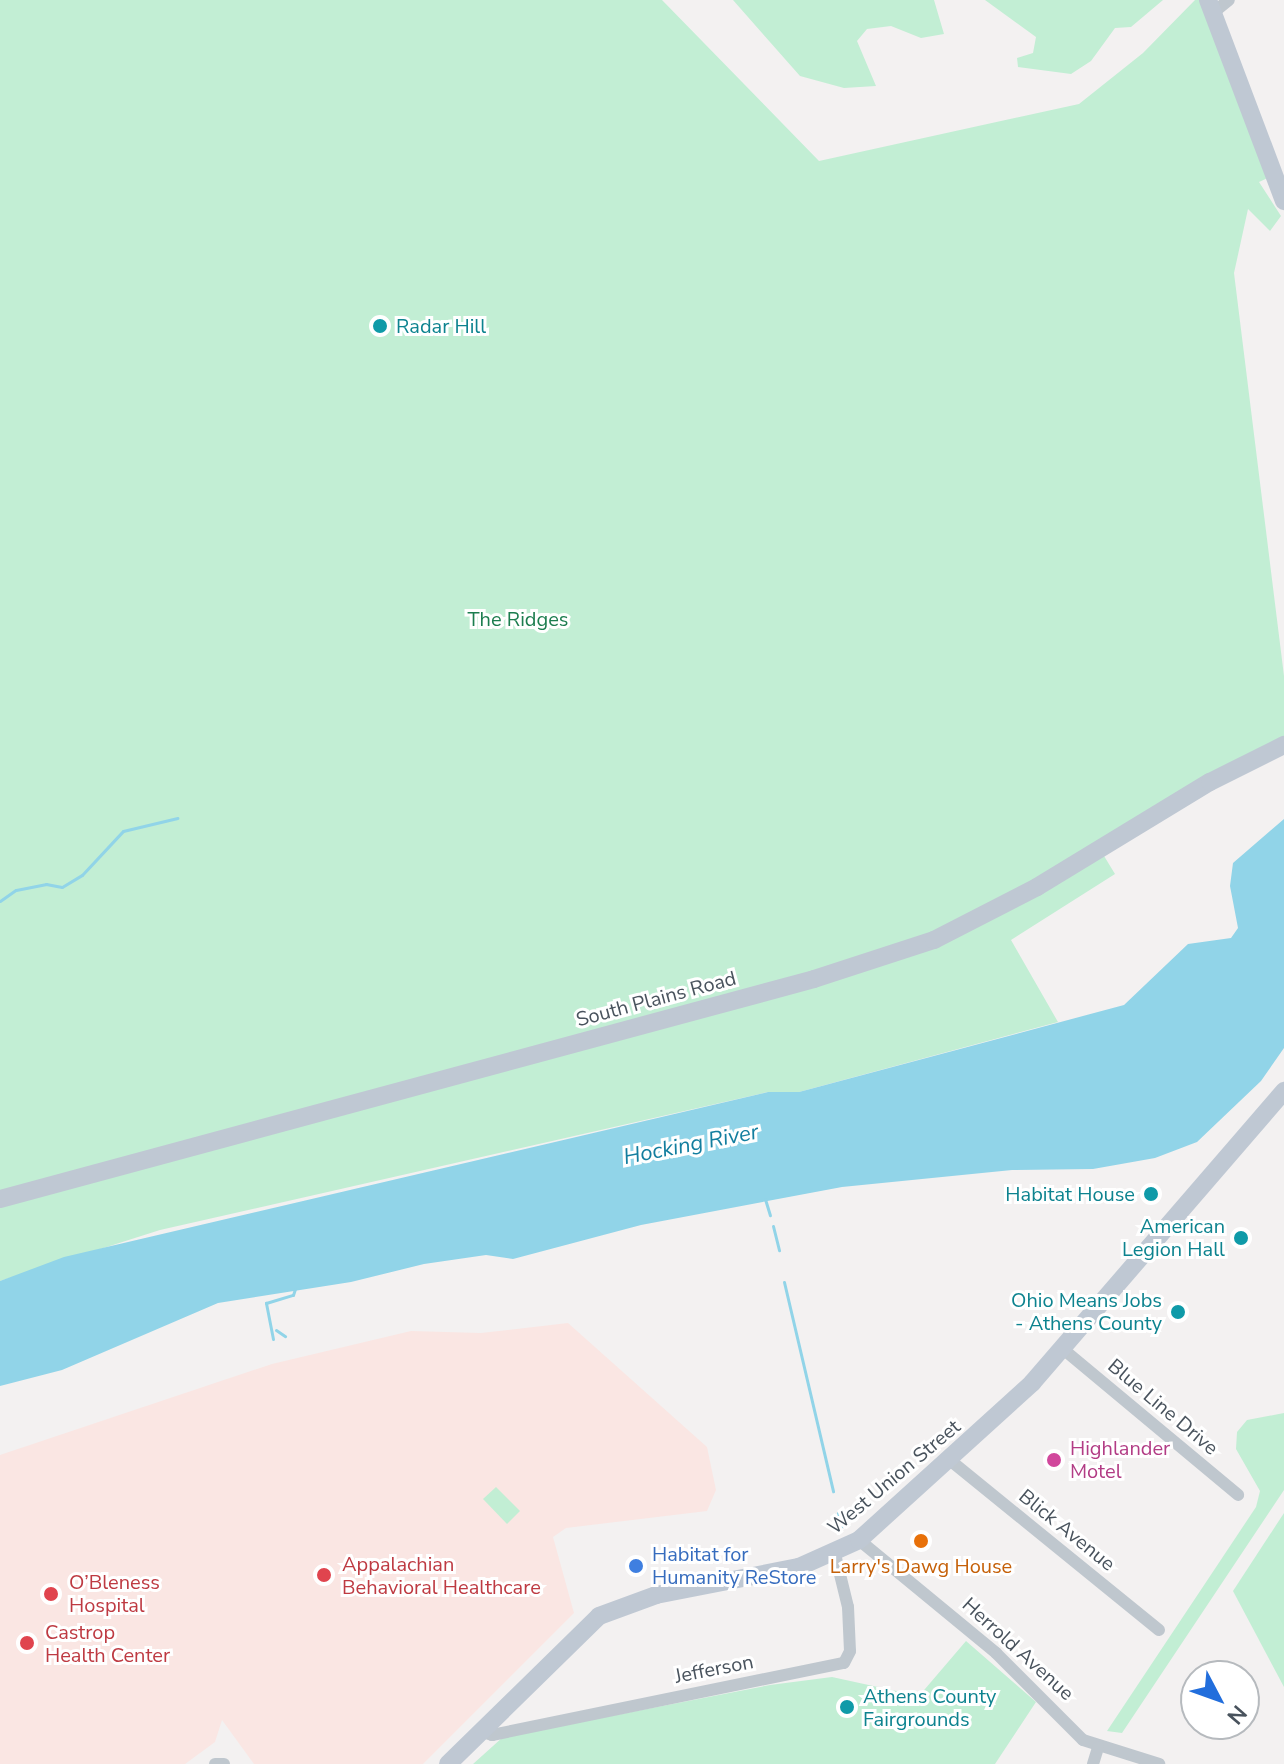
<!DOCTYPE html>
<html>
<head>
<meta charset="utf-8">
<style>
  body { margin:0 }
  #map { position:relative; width:1284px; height:1764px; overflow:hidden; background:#f3f1f1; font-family:"Nunito Sans",sans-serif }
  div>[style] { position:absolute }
  .medical>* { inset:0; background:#fae6e3 }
  .green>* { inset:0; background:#c2eed4 }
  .water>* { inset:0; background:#91d4e8 }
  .stream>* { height:3px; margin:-1.5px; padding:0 1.5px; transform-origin:1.5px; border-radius:1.5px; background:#91d4e8 }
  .street>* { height:12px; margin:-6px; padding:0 6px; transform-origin:6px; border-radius:6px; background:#bfc7ce }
  .secondary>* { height:18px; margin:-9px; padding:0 9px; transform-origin:9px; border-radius:9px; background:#bfc8d3 }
  .dots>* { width:22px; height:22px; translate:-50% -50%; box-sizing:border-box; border:4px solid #fff; border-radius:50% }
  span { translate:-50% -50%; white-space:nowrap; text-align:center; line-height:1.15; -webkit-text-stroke:6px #fff; paint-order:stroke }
  .culture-label { font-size:20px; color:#0d838f }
  .left { translate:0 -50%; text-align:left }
  .right { translate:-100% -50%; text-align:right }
  .park-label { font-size:20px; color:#1c7d4f }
  .street-label { font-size:20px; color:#49535d }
  .hotel-label { font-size:20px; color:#b23c85 }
  .shop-label { font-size:20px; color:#366cbe }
  .health-label { font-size:20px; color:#be3a42 }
  .food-label { font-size:20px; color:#c56008 }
  .water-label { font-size:22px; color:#137e9f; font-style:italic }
  .north { position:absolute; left:1180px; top:1660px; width:80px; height:80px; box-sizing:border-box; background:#fff; border:2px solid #b6babe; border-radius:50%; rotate:131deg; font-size:22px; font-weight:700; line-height:32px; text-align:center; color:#49535d }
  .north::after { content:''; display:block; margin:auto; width:28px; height:36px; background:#226edc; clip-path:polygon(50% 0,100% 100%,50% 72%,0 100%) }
</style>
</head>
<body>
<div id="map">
  <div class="medical">
    <div style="clip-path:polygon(568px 1323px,707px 1447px,716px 1490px,707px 1511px,566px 1528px,553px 1537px,574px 1613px,423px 1764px,254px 1764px,222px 1720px,215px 1742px,185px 1764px,0 1764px,0 1455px,272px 1364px,411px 1331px,481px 1333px)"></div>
  </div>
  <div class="green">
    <div style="clip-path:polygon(0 0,662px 0,819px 161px,1079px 104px,1143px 53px,1195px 0,1208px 0,1274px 175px,1259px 182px,1281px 216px,1270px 231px,1248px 209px,1234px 273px,1284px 676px,1284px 745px,1101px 851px,1115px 874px,1011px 940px,1058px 1022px,799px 1092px,768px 1092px,160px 1230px,0 1281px)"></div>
    <div style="clip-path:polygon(733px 0,934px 0,944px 34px,921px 38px,891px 26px,867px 29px,857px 41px,876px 86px,844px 88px,800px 76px)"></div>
    <div style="clip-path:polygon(985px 0,1163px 0,1131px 27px,1115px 28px,1091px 61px,1071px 74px,1018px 67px,1017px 58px,1033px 53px,1036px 37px)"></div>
    <div style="clip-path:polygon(1284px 1413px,1284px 1490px,1122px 1733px,1107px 1731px,1256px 1507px,1260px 1491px,1236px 1449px,1237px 1432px,1247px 1420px)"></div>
    <div style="clip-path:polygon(496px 1487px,520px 1511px,507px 1524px,483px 1499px)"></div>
    <div style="clip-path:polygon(1284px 1513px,1284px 1687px,1233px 1591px)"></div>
    <div style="clip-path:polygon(966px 1641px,1036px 1702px,995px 1764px,473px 1764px,503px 1737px,770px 1685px,832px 1677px,919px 1696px)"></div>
  </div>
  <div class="water">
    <div style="clip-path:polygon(1284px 819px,1284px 1048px,1261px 1081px,1197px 1142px,1155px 1158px,1093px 1169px,1012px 1170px,842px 1187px,641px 1225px,513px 1259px,486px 1255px,424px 1264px,351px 1282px,218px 1303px,62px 1370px,0 1386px,0 1281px,64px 1257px,768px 1092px,799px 1092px,1124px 1005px,1188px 944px,1231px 938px,1238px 928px,1230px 886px,1233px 863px)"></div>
  </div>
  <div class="stream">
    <div style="left:0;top:901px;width:19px;rotate:-35deg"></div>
    <div style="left:16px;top:890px;width:31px;rotate:-11deg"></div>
    <div style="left:46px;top:884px;width:16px;rotate:11deg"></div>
    <div style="left:62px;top:887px;width:23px;rotate:-31deg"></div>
    <div style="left:82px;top:875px;width:60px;rotate:-47deg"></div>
    <div style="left:123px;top:831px;width:56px;rotate:-13.5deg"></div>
    <div style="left:765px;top:1199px;width:17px;rotate:73deg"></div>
    <div style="left:773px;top:1226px;width:25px;rotate:76deg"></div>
    <div style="left:784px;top:1282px;width:215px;rotate:76.8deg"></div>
    <div style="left:276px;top:1330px;width:11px;rotate:34deg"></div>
    <div style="left:273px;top:1339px;width:37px;rotate:-101deg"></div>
    <div style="left:266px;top:1303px;width:28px;rotate:-17deg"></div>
    <div style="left:293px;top:1295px;width:6px;rotate:-72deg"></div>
    <div style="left:838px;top:1513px;width:14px;rotate:78deg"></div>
  </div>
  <div class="street">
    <div style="left:1214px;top:12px;width:19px;rotate:-39deg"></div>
    <div style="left:1063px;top:1349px;width:228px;rotate:39.8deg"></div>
    <div style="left:951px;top:1461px;width:268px;rotate:39.1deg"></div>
    <div style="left:859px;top:1540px;width:178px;rotate:39.5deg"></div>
    <div style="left:996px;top:1653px;width:123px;rotate:45deg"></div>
    <div style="left:1083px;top:1740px;width:80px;rotate:17.5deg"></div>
    <div style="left:481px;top:1731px;width:12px;rotate:20deg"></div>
    <div style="left:492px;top:1735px;width:359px;rotate:-11.6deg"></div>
    <div style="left:844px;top:1663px;width:13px;rotate:-63deg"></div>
    <div style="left:850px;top:1651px;width:44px;rotate:-92.6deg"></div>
    <div style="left:848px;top:1607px;width:55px;rotate:-103.8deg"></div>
    <div style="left:215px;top:1764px;width:9px"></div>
    <div style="left:1093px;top:1764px;width:17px;rotate:-73deg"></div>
  </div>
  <div class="secondary">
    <div style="left:1208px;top:0;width:215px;rotate:69.3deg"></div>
    <div style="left:0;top:1199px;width:843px;rotate:-15.12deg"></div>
    <div style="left:814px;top:979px;width:126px;rotate:-18deg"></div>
    <div style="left:934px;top:940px;width:116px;rotate:-27.2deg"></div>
    <div style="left:1037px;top:887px;width:202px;rotate:-31.3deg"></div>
    <div style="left:1210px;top:782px;width:83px;rotate:-26.6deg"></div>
    <div style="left:448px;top:1764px;width:211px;rotate:-44.4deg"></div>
    <div style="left:599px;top:1616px;width:61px;rotate:-20.2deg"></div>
    <div style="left:656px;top:1595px;width:146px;rotate:-11.1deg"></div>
    <div style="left:799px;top:1567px;width:66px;rotate:-24.2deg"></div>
    <div style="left:859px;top:1540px;width:234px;rotate:-42.2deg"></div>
    <div style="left:1032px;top:1383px;width:386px;rotate:-49.2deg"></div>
  </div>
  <div class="dots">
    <div style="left:380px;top:326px;background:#0f9aa8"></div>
    <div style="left:1151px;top:1194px;background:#0f9aa8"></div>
    <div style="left:1241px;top:1238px;background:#0f9aa8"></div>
    <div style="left:1178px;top:1312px;background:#0f9aa8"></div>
    <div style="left:1054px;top:1460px;background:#d1479c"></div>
    <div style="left:921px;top:1541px;background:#e8710a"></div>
    <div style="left:636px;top:1566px;background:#3f7fe0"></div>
    <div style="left:324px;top:1575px;background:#e0444e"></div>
    <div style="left:51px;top:1594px;background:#e0444e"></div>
    <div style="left:27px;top:1643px;background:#e0444e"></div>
    <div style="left:847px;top:1707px;background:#0f9aa8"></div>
  </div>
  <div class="culture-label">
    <span class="left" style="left:396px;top:326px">Radar Hill</span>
    <span class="right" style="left:1135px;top:1194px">Habitat House</span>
    <span class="right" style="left:1225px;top:1238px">American<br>Legion Hall</span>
    <span class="right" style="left:1162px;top:1312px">Ohio Means Jobs<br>- Athens County</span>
    <span class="left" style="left:863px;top:1708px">Athens County<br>Fairgrounds</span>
  </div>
  <div class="park-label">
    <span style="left:518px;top:619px">The Ridges</span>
  </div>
  <div class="street-label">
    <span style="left:656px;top:999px;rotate:-15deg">South Plains Road</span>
    <span style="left:1163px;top:1407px;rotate:40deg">Blue Line Drive</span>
    <span style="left:894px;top:1477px;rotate:-40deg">West Union Street</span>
    <span style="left:1067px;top:1530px;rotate:39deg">Blick Avenue</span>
    <span style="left:1018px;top:1649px;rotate:42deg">Herrold Avenue</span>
    <span style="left:714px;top:1669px;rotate:-11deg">Jefferson</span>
  </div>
  <div class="hotel-label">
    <span class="left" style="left:1070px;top:1460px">Highlander<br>Motel</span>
  </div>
  <div class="shop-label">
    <span class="left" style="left:652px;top:1566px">Habitat for<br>Humanity ReStore</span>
  </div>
  <div class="health-label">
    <span class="left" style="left:342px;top:1576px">Appalachian<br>Behavioral Healthcare</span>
    <span class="left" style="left:69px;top:1594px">O’Bleness<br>Hospital</span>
    <span class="left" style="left:45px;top:1644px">Castrop<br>Health Center</span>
  </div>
  <div class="food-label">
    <span style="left:921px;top:1566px">Larry's Dawg House</span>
  </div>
  <div class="water-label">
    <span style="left:691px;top:1145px;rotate:-11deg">Hocking River</span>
  </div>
  <div class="north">N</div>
</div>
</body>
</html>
